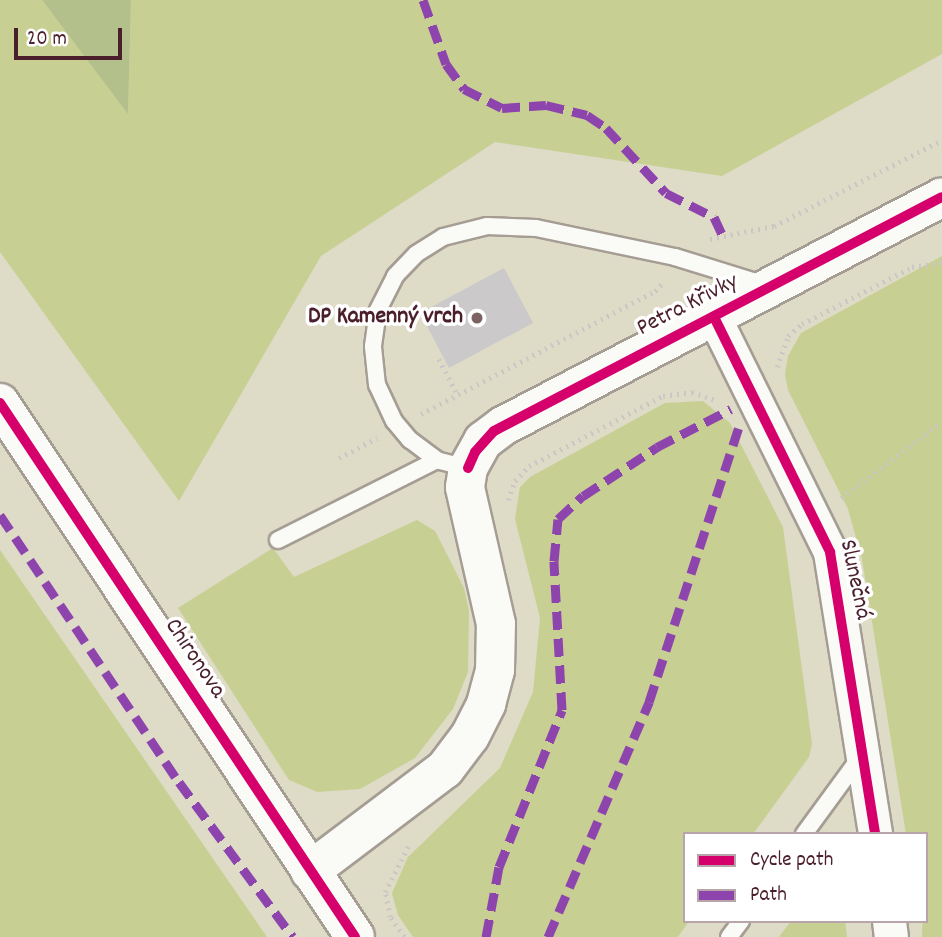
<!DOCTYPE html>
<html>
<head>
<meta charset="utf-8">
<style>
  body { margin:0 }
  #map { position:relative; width:942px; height:937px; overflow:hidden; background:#dedbc7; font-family:Dekko,sans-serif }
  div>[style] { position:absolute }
  .green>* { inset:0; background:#c7cf93 }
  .forest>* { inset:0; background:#b3c08c }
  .building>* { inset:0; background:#cbc9c9 }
  .path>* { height:4.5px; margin-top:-2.25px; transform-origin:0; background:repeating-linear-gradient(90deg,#cbc7c4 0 2px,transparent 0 7px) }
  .roads { filter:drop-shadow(2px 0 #a59d93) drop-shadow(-2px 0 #a59d93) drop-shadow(0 2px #a59d93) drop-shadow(0 -2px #a59d93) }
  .service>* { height:16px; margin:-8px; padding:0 8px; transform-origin:8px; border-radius:8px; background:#fafaf7 }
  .minor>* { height:33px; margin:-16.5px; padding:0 16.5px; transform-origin:16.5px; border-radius:16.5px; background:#fafaf7 }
  .tertiary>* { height:38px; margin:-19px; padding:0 19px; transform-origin:19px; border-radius:19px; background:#fafaf7 }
  .quiet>* { height:9px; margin-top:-4.5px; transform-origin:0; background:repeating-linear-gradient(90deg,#8e44ad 0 18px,transparent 0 27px) }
  .cycleway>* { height:10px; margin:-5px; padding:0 5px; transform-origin:5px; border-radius:5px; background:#d6006c }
  .dots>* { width:19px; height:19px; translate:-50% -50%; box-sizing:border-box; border:4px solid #fff; border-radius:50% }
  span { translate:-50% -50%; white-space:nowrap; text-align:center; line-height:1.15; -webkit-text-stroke:7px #fff; paint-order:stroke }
  .street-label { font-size:24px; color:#4a1f2b }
  .poi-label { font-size:24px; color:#4a1f2b; font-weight:700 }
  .right { translate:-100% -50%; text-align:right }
  .legend { position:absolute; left:683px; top:832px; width:245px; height:91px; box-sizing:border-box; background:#fff; border:2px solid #b7a5aa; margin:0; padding:9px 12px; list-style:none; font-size:21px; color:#4a1f2b }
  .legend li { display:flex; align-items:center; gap:14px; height:35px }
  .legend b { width:35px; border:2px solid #b7a5aa }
  .scale { position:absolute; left:14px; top:28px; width:108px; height:32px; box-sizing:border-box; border:4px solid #4a1f2b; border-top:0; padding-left:9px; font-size:21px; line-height:24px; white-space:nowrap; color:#4a1f2b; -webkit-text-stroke:5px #fff; paint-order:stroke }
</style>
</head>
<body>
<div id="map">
  <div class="green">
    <div style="clip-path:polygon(0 0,42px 0,128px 113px,131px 0,942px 0,942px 54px,722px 176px,495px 142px,321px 256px,179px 501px,0 252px)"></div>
    <div style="clip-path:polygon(942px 256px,942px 937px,922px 937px,926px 834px,906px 834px,862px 559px,848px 509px,788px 390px,785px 374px,788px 356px,801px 333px)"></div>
    <div style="clip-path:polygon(703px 401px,730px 423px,783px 527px,812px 744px,809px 757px,753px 834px,685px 834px,685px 921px,689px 921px,678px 937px,413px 937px,398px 915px,392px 893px,408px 857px,500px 768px,533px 692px,540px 618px,515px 519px,520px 487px,530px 477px,665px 403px)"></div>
    <div style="clip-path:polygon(417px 520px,435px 531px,464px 588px,469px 611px,468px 672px,453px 709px,415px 758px,360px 789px,317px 792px,289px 780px,178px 608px,273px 548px,294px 577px)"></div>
    <div style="clip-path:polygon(0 550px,267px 937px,0 937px)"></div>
    <div style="clip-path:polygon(791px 921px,845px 921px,847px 937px,779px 937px)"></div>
  </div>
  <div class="forest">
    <div style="clip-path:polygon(42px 0,131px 0,128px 114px)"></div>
  </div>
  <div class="building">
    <div style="clip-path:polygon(504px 268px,533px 323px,449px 368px,420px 313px)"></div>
  </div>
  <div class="path">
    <div style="left:710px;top:239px;width:65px;rotate:-11.5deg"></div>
    <div style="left:774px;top:226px;width:189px;rotate:-27.1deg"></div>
    <div style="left:439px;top:359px;width:41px;rotate:62.2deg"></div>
    <div style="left:777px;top:367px;width:33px;rotate:-70deg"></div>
    <div style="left:788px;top:336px;width:18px;rotate:-41deg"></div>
    <div style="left:802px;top:324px;width:124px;rotate:-27.4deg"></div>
    <div style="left:912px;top:267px;width:30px;rotate:-9deg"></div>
    <div style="left:421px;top:414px;width:264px;rotate:-27.7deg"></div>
    <div style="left:655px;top:291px;width:14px;rotate:-45deg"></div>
    <div style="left:339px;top:458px;width:43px;rotate:-27.8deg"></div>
    <div style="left:841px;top:498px;width:126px;rotate:-37deg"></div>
    <div style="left:508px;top:500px;width:20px;rotate:-70deg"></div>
    <div style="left:515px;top:481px;width:21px;rotate:-47deg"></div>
    <div style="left:529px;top:466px;width:151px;rotate:-27.6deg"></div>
    <div style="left:663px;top:396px;width:29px;rotate:-8deg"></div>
    <div style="left:692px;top:392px;width:24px;rotate:19deg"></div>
    <div style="left:404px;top:937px;width:24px;rotate:-125deg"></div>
    <div style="left:390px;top:917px;width:25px;rotate:-101deg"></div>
    <div style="left:385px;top:892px;width:51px;rotate:-62.9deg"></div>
  </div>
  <div class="roads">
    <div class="service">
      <div style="left:468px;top:468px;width:32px;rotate:-166deg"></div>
      <div style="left:437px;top:460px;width:34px;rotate:-143deg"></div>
      <div style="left:410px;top:440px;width:25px;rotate:-130deg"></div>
      <div style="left:394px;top:421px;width:40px;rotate:-115deg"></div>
      <div style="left:377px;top:385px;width:39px;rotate:-96deg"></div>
      <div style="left:373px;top:346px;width:36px;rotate:-82deg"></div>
      <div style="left:378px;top:310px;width:38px;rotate:-63deg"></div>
      <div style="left:395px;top:276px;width:30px;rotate:-46deg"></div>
      <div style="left:416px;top:254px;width:32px;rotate:-32deg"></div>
      <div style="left:443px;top:237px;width:45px;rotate:-14deg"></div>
      <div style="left:487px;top:226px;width:49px;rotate:2.3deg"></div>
      <div style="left:536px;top:228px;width:142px;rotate:11.8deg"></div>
      <div style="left:675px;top:257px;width:91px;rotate:17.2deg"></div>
      <div style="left:278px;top:540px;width:178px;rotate:-26.7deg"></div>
      <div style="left:804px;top:834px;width:97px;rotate:-53.8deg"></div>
      <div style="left:729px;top:937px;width:20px;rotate:-53deg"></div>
    </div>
    <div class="minor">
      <div style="left:714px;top:317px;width:262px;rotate:63.7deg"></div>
      <div style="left:830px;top:552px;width:286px;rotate:80.9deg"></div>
      <div style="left:889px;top:921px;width:16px;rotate:83deg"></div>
    </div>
    <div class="tertiary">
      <div style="left:0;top:403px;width:641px;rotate:56.38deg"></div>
      <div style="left:310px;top:871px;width:169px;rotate:-37.1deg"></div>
      <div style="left:445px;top:769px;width:41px;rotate:-52.9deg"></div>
      <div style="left:470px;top:736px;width:36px;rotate:-63deg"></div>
      <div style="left:486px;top:704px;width:35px;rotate:-75deg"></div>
      <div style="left:495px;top:670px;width:46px;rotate:-88.8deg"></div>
      <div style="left:496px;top:624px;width:140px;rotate:-102.8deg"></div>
      <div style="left:465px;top:487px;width:19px;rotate:-81deg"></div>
      <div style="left:468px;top:468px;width:31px;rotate:-61deg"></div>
      <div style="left:483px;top:441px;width:25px;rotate:-37deg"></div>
      <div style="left:503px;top:426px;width:495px;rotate:-27.5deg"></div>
    </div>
  </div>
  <div class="quiet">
    <div style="left:423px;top:0;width:68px;rotate:70.2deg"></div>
    <div style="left:446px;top:64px;width:31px;rotate:54deg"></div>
    <div style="left:464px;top:89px;width:42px;rotate:26.6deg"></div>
    <div style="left:502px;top:108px;width:44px;rotate:-3.9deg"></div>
    <div style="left:546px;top:105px;width:42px;rotate:13.7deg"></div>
    <div style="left:587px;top:115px;width:23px;rotate:34deg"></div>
    <div style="left:606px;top:128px;width:88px;rotate:47.3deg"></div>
    <div style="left:666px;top:193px;width:54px;rotate:26.6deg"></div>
    <div style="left:714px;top:217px;width:23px;rotate:65deg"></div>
    <div style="left:0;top:515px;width:321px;rotate:56.2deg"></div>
    <div style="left:179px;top:782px;width:192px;rotate:53.7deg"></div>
    <div style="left:486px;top:937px;width:71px;rotate:-79.5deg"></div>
    <div style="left:499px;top:867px;width:169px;rotate:-68.1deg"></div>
    <div style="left:562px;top:710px;width:149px;rotate:-93.1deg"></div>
    <div style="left:554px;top:561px;width:42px;rotate:-84.6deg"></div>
    <div style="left:558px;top:519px;width:34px;rotate:-43deg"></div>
    <div style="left:583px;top:496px;width:89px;rotate:-33.5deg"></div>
    <div style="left:657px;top:447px;width:83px;rotate:-27.2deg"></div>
    <div style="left:548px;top:937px;width:256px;rotate:-66.7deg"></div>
    <div style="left:649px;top:702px;width:293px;rotate:-71.9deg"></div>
  </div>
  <div class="cycleway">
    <div style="left:714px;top:317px;width:262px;rotate:63.7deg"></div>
    <div style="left:830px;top:552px;width:286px;rotate:80.9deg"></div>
    <div style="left:0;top:403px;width:641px;rotate:56.38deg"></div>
    <div style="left:468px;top:468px;width:17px;rotate:-66deg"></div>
    <div style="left:475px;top:452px;width:28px;rotate:-48deg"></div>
    <div style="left:494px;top:431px;width:505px;rotate:-27.58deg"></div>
  </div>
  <div class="dots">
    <div style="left:477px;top:318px;background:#7e6162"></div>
  </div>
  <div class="street-label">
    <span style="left:688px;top:306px;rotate:-27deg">Petra Křivky</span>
    <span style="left:854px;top:580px;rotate:78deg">Slunečná</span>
    <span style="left:194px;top:659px;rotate:56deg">Chironova</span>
  </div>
  <div class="poi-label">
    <span class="right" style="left:463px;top:318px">DP Kamenný vrch</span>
  </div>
  <ul class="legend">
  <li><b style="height:9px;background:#d6006c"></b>Cycle path</li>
  <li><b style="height:9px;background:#8e44ad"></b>Path</li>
  </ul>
  <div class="scale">20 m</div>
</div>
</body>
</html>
